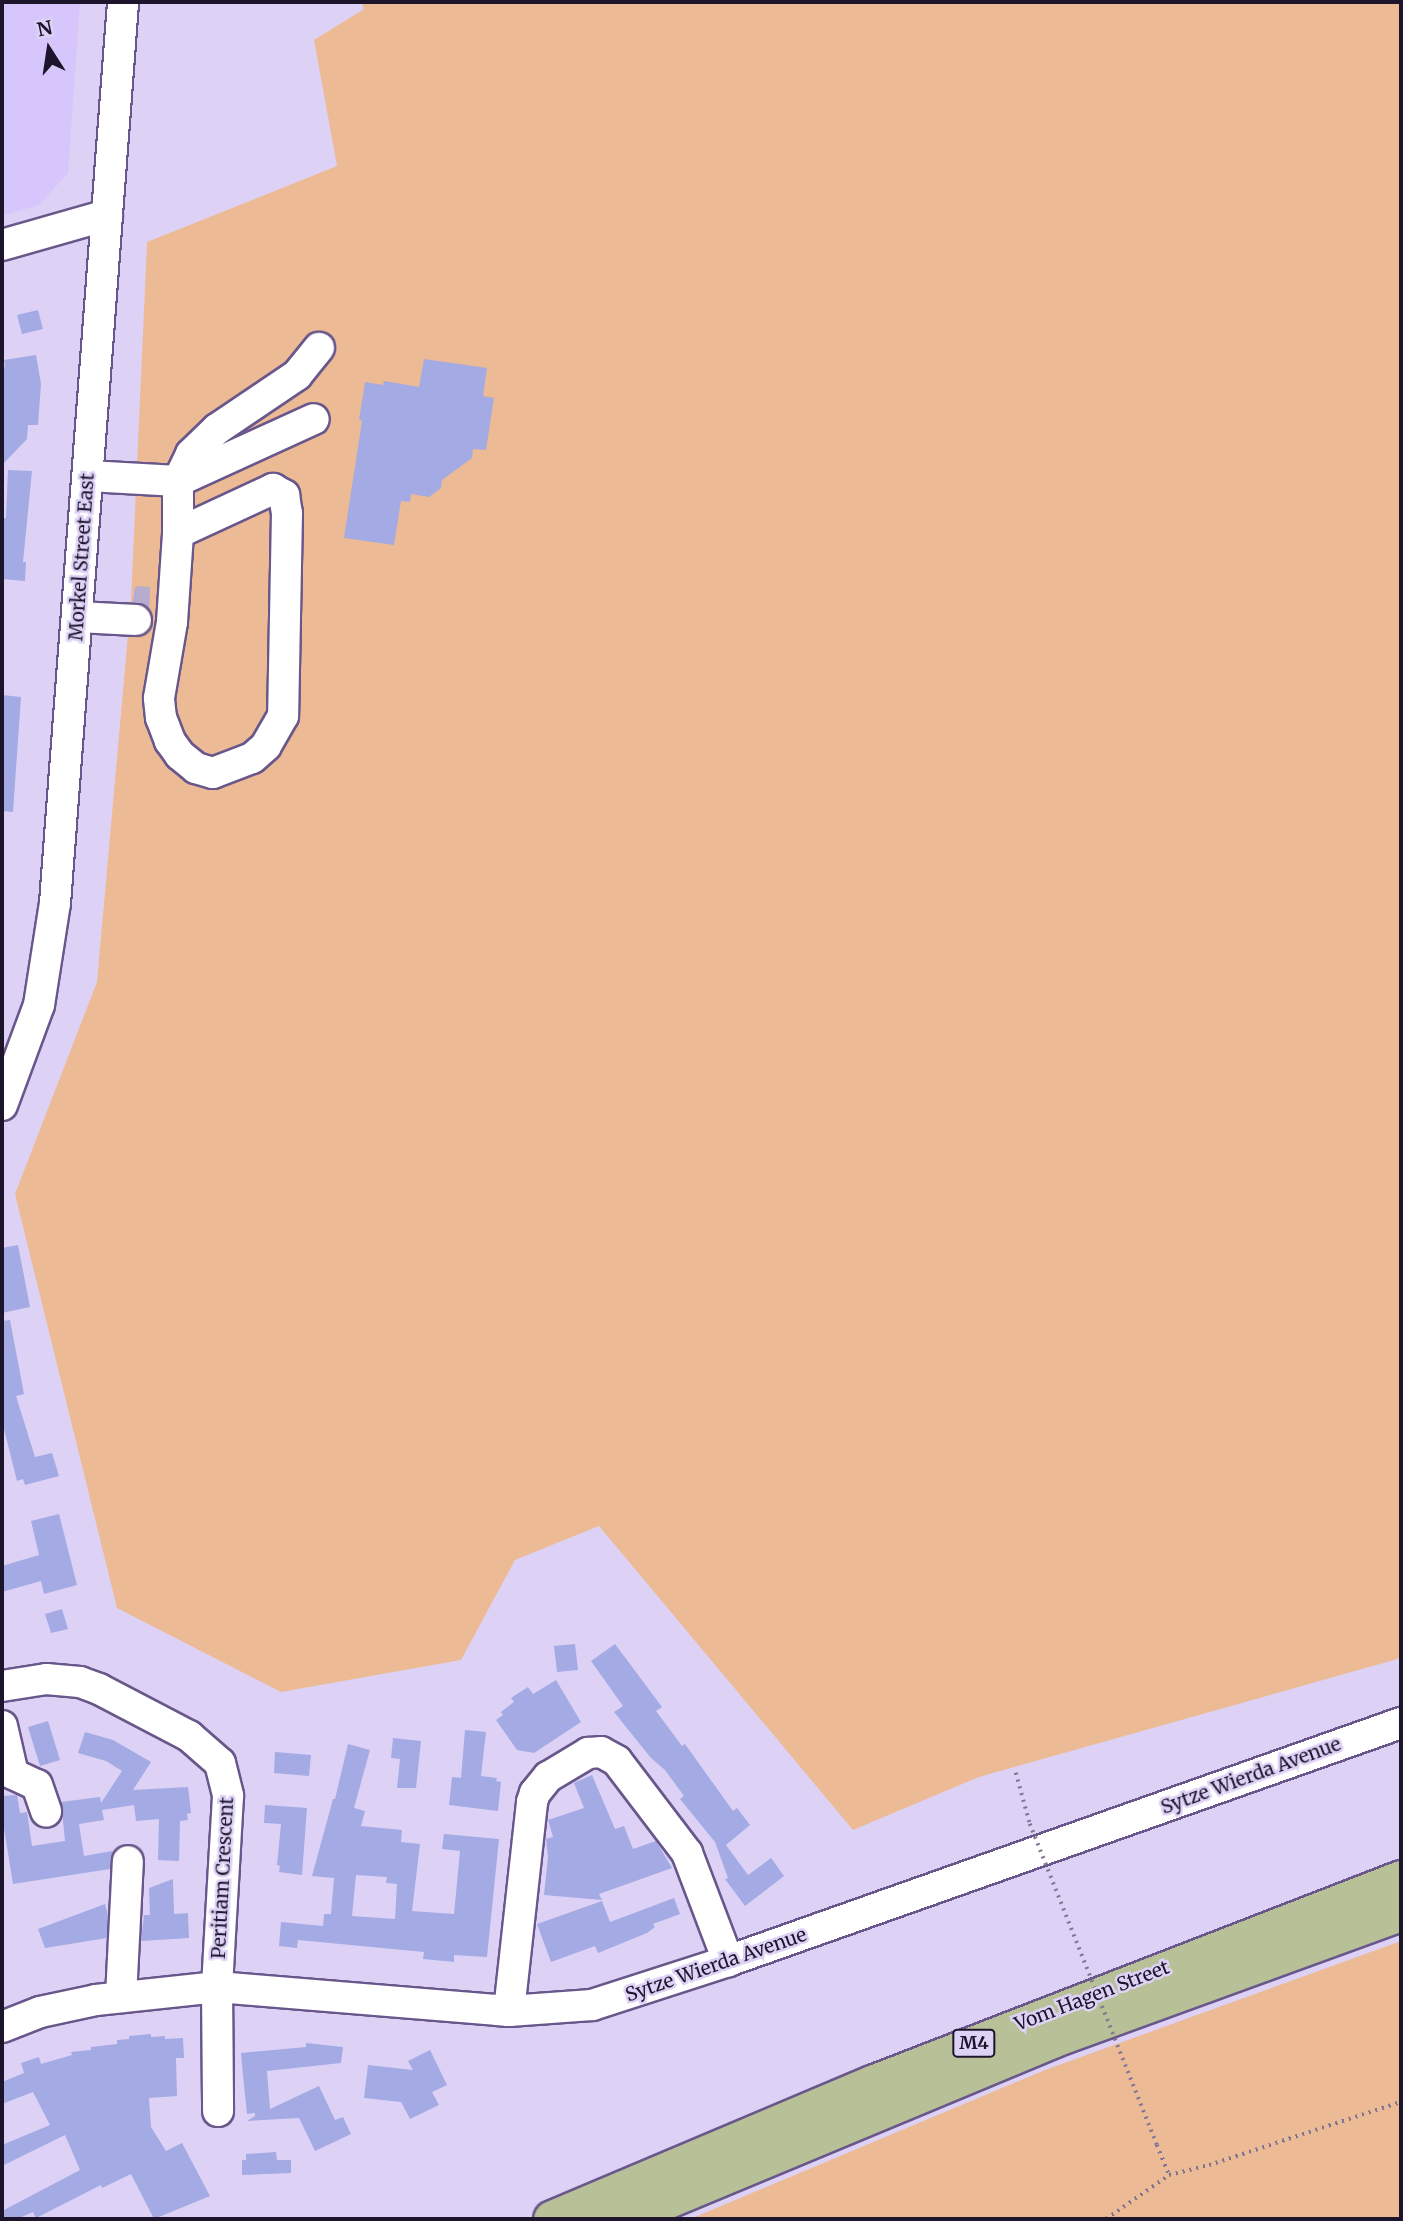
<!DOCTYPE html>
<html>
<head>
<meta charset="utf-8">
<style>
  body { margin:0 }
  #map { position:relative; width:1403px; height:2221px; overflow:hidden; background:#ddd2f6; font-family:Merriweather,serif }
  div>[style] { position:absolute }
  .built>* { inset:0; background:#d7c6fc }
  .green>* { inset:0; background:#ecbb95 }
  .building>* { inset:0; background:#a3aae4 }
  .minor-tunnel>* { height:30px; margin-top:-15px; transform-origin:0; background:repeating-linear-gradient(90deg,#b7accd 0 30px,transparent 0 45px) }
  .path>* { height:3.5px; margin-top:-1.75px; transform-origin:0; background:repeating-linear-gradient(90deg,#7d7491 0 2px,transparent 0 7px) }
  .roads { filter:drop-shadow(2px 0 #69578b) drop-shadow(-2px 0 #69578b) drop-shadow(0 2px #69578b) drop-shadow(0 -2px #69578b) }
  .minor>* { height:30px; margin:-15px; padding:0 15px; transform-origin:15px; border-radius:15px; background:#fff }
  .major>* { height:37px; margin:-18.5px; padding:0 18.5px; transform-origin:18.5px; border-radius:18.5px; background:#b7c097 }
  .path-bridge>* { height:3.5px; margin-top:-1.75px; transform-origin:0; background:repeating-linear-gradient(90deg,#7d7491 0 2px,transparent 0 7px) }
  span { translate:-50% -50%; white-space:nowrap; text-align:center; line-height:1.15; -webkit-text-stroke:5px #ddd2f6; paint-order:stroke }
  .shield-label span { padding:2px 5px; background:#ddd2f6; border:2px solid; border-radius:5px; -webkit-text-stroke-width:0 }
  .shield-label { font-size:18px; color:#1d152b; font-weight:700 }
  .street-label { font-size:19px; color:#1d152b }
  .frame { position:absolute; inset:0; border:4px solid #1d152b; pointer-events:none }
  .north { position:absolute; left:14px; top:14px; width:70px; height:70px; -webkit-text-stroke:5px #ddd2f6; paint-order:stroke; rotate:348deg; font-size:19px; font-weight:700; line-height:28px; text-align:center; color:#1d152b }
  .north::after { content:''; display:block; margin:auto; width:24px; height:32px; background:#1d152b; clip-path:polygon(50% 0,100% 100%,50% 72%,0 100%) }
</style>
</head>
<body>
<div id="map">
  <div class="built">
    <div style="clip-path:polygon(2px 2px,80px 2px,68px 173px,39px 205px,2px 216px)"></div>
  </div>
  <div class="green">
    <div style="clip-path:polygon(361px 2px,1401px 2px,1401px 1658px,979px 1777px,853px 1830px,599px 1526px,515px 1560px,461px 1660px,281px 1692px,117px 1608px,15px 1194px,97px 982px,131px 601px,147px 242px,337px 166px,314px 40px,364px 9px)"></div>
    <div style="clip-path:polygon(1401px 1941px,1401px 2219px,690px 2219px,1045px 2070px)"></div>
  </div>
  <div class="building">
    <div style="clip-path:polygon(38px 310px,43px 329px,22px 334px,17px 315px)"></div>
    <div style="clip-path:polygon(36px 355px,41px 384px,38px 425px,28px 425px,27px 439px,3px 464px,2px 368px,5px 367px,4px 360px)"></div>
    <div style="clip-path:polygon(424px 359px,487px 368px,483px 396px,494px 398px,486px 450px,473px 449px,472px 458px,442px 480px,441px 488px,429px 497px,411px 494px,410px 502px,401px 501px,394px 545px,344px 538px,362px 421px,359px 420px,365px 382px,383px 385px,384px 381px,419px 387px)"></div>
    <div style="clip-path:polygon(8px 470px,32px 471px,23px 562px,26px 562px,25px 581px,2px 579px,2px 518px,6px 518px)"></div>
    <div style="clip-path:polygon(135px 588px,150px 589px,149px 609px,133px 602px)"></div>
    <div style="clip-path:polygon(2px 695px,21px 697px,13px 812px,2px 811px)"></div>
    <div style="clip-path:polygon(18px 1245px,30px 1307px,2px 1313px,2px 1248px)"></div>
    <div style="clip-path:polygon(10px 1320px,24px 1394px,16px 1396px,35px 1457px,52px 1453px,59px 1476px,25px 1485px,23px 1479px,17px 1481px,2px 1421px,2px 1321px)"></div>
    <div style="clip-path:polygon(59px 1514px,77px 1585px,44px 1594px,41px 1581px,2px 1592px,2px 1566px,39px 1555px,31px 1521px)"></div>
    <div style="clip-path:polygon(62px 1609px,68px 1629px,51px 1633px,45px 1614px)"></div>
    <div style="clip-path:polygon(575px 1644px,578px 1670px,557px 1672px,554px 1646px)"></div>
    <div style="clip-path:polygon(615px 1644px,662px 1707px,656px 1711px,682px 1746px,685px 1744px,733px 1811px,737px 1808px,750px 1825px,726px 1845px,748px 1875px,771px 1858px,784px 1876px,745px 1906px,725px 1879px,728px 1878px,715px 1842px,680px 1799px,684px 1796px,665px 1770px,651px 1758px,614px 1712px,623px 1706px,591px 1661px)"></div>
    <div style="clip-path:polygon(556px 1680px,581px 1722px,534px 1753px,517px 1750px,496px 1720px,503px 1715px,501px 1712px,514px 1702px,511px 1698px,528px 1687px,533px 1694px)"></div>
    <div style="clip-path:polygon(48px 1721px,60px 1760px,40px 1766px,28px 1727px)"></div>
    <div style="clip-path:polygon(465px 1730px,486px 1732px,481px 1776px,497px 1778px,496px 1781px,501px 1782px,498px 1811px,449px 1805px,452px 1777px,461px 1778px)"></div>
    <div style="clip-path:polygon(85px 1732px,113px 1740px,151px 1762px,133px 1790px,188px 1787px,191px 1813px,187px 1814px,188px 1820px,180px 1821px,179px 1861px,158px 1860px,159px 1819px,136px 1821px,134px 1805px,102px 1810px,104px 1820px,79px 1824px,84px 1856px,112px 1851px,110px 1869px,13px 1884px,2px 1816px,2px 1796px,17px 1795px,20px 1813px,27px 1812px,32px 1846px,65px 1841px,61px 1802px,100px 1797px,101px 1803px,122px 1771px,106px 1761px,78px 1753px)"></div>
    <div style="clip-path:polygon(393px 1738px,421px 1741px,416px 1788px,397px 1788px,400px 1759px,391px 1758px)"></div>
    <div style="clip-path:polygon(evenodd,348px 1744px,370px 1750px,354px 1808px,365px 1811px,361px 1826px,402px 1830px,401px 1842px,420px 1844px,412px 1911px,454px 1914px,460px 1851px,442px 1849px,444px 1834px,499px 1839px,487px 1957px,454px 1955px,454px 1962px,423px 1959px,424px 1952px,298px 1940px,297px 1948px,279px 1946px,281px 1922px,323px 1926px,324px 1914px,331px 1914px,334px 1878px,312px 1876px,333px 1799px,335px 1799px,348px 1744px,356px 1875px,387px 1877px,386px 1883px,397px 1884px,395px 1919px,352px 1916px,356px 1875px)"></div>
    <div style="clip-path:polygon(275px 1752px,311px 1755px,309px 1776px,274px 1773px)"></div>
    <div style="clip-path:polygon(592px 1775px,615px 1829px,624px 1826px,633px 1849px,656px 1841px,672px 1868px,599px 1894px,602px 1900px,544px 1895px,548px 1857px,546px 1839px,553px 1837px,548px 1820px,584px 1808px,574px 1783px)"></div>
    <div style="clip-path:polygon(265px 1805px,307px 1808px,302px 1875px,279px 1872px,280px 1866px,277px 1865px,281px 1824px,264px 1823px)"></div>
    <div style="clip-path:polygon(173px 1879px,174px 1914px,188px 1913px,189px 1938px,141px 1941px,144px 1915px,150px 1915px,149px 1888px)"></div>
    <div style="clip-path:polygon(674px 1898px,680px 1914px,653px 1924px,655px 1927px,647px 1933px,598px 1953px,595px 1946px,551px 1962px,537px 1924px,602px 1901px,610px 1922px)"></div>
    <div style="clip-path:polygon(105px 1904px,108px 1915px,107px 1938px,45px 1948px,38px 1929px)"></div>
    <div style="clip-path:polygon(151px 2034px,151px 2037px,165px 2036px,165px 2039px,183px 2038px,184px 2058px,176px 2058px,177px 2096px,149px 2098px,151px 2127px,166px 2151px,182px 2143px,210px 2196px,154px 2219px,131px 2174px,102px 2188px,101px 2185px,36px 2218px,33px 2212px,17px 2219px,2px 2219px,2px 2211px,80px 2170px,65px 2135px,2px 2166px,2px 2145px,50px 2125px,33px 2092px,2px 2104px,2px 2082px,24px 2073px,21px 2063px,39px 2057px,41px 2064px,72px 2055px,71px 2052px,91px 2050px,91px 2047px,117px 2044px,117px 2040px,129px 2039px,129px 2036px)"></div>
    <div style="clip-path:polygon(306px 2043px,343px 2047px,341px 2063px,267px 2071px,270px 2109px,319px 2086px,335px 2120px,343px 2117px,351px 2134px,315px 2151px,299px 2118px,247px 2121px,255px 2116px,255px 2113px,247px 2114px,243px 2076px,241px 2053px,306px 2047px)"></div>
    <div style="clip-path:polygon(430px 2050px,447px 2085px,432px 2092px,439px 2105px,410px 2119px,401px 2102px,364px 2098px,368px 2065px,413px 2070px,408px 2061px)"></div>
    <div style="clip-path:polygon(276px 2152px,277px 2160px,291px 2160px,291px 2173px,242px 2175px,242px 2160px,246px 2160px,246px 2154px)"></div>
  </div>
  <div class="minor-tunnel">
    <div style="left:135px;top:601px;width:14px;rotate:4deg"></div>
  </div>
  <div class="path">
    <div style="left:1157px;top:2145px;width:32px;rotate:68deg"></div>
    <div style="left:1106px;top:2219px;width:77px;rotate:-34.9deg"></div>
    <div style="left:1169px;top:2175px;width:41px;rotate:-14deg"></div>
    <div style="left:1209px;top:2165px;width:202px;rotate:-18.2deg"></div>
  </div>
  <div class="roads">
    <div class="minor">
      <div style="left:2px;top:245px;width:109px;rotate:-15.9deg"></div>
      <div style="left:88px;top:476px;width:90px;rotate:3.2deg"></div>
      <div style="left:178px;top:481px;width:149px;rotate:-24.5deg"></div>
      <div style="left:273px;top:489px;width:13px;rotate:29deg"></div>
      <div style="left:284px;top:495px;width:18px;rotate:81deg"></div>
      <div style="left:287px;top:513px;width:203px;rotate:91.1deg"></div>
      <div style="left:283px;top:716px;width:34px;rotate:120deg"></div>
      <div style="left:266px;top:746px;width:18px;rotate:139deg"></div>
      <div style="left:252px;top:758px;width:42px;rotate:159deg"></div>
      <div style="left:213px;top:773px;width:18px;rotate:-164deg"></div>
      <div style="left:196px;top:768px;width:21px;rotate:-141deg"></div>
      <div style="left:180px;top:755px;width:17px;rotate:-126deg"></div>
      <div style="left:170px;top:741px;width:25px;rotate:-111deg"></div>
      <div style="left:161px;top:718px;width:20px;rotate:-96deg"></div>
      <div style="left:159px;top:698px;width:77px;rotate:-80.3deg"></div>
      <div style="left:172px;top:622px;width:89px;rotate:-86.1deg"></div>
      <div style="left:178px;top:533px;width:105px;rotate:-24.9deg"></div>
      <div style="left:178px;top:533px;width:52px;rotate:-90deg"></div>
      <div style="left:178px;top:481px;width:30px;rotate:-64deg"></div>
      <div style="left:191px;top:454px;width:36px;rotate:-44deg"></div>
      <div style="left:217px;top:429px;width:97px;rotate:-34deg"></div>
      <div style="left:297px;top:375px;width:35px;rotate:-51deg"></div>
      <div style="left:78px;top:617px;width:58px;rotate:3deg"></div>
      <div style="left:2px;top:1105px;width:107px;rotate:-69.7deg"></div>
      <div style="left:39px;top:1005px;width:103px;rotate:-81.1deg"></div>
      <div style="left:55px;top:903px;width:904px;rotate:-85.68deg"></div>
      <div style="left:2px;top:1686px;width:45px;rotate:-9deg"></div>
      <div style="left:46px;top:1679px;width:34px;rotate:5deg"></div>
      <div style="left:80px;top:1682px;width:20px;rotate:20deg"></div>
      <div style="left:99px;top:1689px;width:102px;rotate:27.6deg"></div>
      <div style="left:189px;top:1736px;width:41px;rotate:41.1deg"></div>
      <div style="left:220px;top:1763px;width:34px;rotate:76deg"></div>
      <div style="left:228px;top:1796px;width:191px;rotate:93.3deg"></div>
      <div style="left:217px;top:1987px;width:124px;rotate:89.5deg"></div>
      <div style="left:2px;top:1726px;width:49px;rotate:77.1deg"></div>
      <div style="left:13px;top:1774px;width:26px;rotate:25deg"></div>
      <div style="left:37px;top:1785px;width:28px;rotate:71deg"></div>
      <div style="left:121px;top:1997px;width:136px;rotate:-87.1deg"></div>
      <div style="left:509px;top:2011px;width:210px;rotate:-83.7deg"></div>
      <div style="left:532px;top:1802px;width:9px;rotate:-72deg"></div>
      <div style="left:535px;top:1793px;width:21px;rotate:-51deg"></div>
      <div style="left:548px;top:1777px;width:47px;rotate:-31deg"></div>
      <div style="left:588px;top:1753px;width:13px;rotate:-4deg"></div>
      <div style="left:601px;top:1752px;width:18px;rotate:29deg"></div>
      <div style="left:617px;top:1761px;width:116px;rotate:52.7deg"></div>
      <div style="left:687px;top:1853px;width:116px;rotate:69.2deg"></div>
      <div style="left:2px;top:2027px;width:41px;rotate:-21.5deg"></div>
      <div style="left:40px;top:2012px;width:57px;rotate:-12.1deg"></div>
      <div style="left:96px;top:2000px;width:122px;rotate:-6.1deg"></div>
      <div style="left:217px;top:1987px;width:293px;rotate:4.7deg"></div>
      <div style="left:509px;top:2011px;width:83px;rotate:-4.1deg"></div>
      <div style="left:592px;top:2005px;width:143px;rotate:-17.9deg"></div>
      <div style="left:728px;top:1961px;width:714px;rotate:-19.48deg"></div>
    </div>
    <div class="major">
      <div style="left:552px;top:2219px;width:347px;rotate:-22.9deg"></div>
      <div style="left:872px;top:2084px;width:567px;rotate:-21.18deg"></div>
      <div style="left:620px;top:2219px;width:470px;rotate:-22.6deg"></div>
      <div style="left:1054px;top:2038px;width:369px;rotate:-20deg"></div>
    </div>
  </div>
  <div class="path-bridge">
    <div style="left:1016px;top:1773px;width:53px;rotate:74.6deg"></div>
    <div style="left:1030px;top:1824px;width:345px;rotate:68.4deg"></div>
  </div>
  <div class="shield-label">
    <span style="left:974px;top:2043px">M4</span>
  </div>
  <div class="street-label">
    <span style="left:82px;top:557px;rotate:-86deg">Morkel Street East</span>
    <span style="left:1251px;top:1776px;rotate:-20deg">Sytze Wierda Avenue</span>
    <span style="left:223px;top:1878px;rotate:-87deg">Peritiam Crescent</span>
    <span style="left:716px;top:1965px;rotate:-19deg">Sytze Wierda Avenue</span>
    <span style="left:1092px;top:1996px;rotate:-21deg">Vom Hagen Street</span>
  </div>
  <div class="frame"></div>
  <div class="north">N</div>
</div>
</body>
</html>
